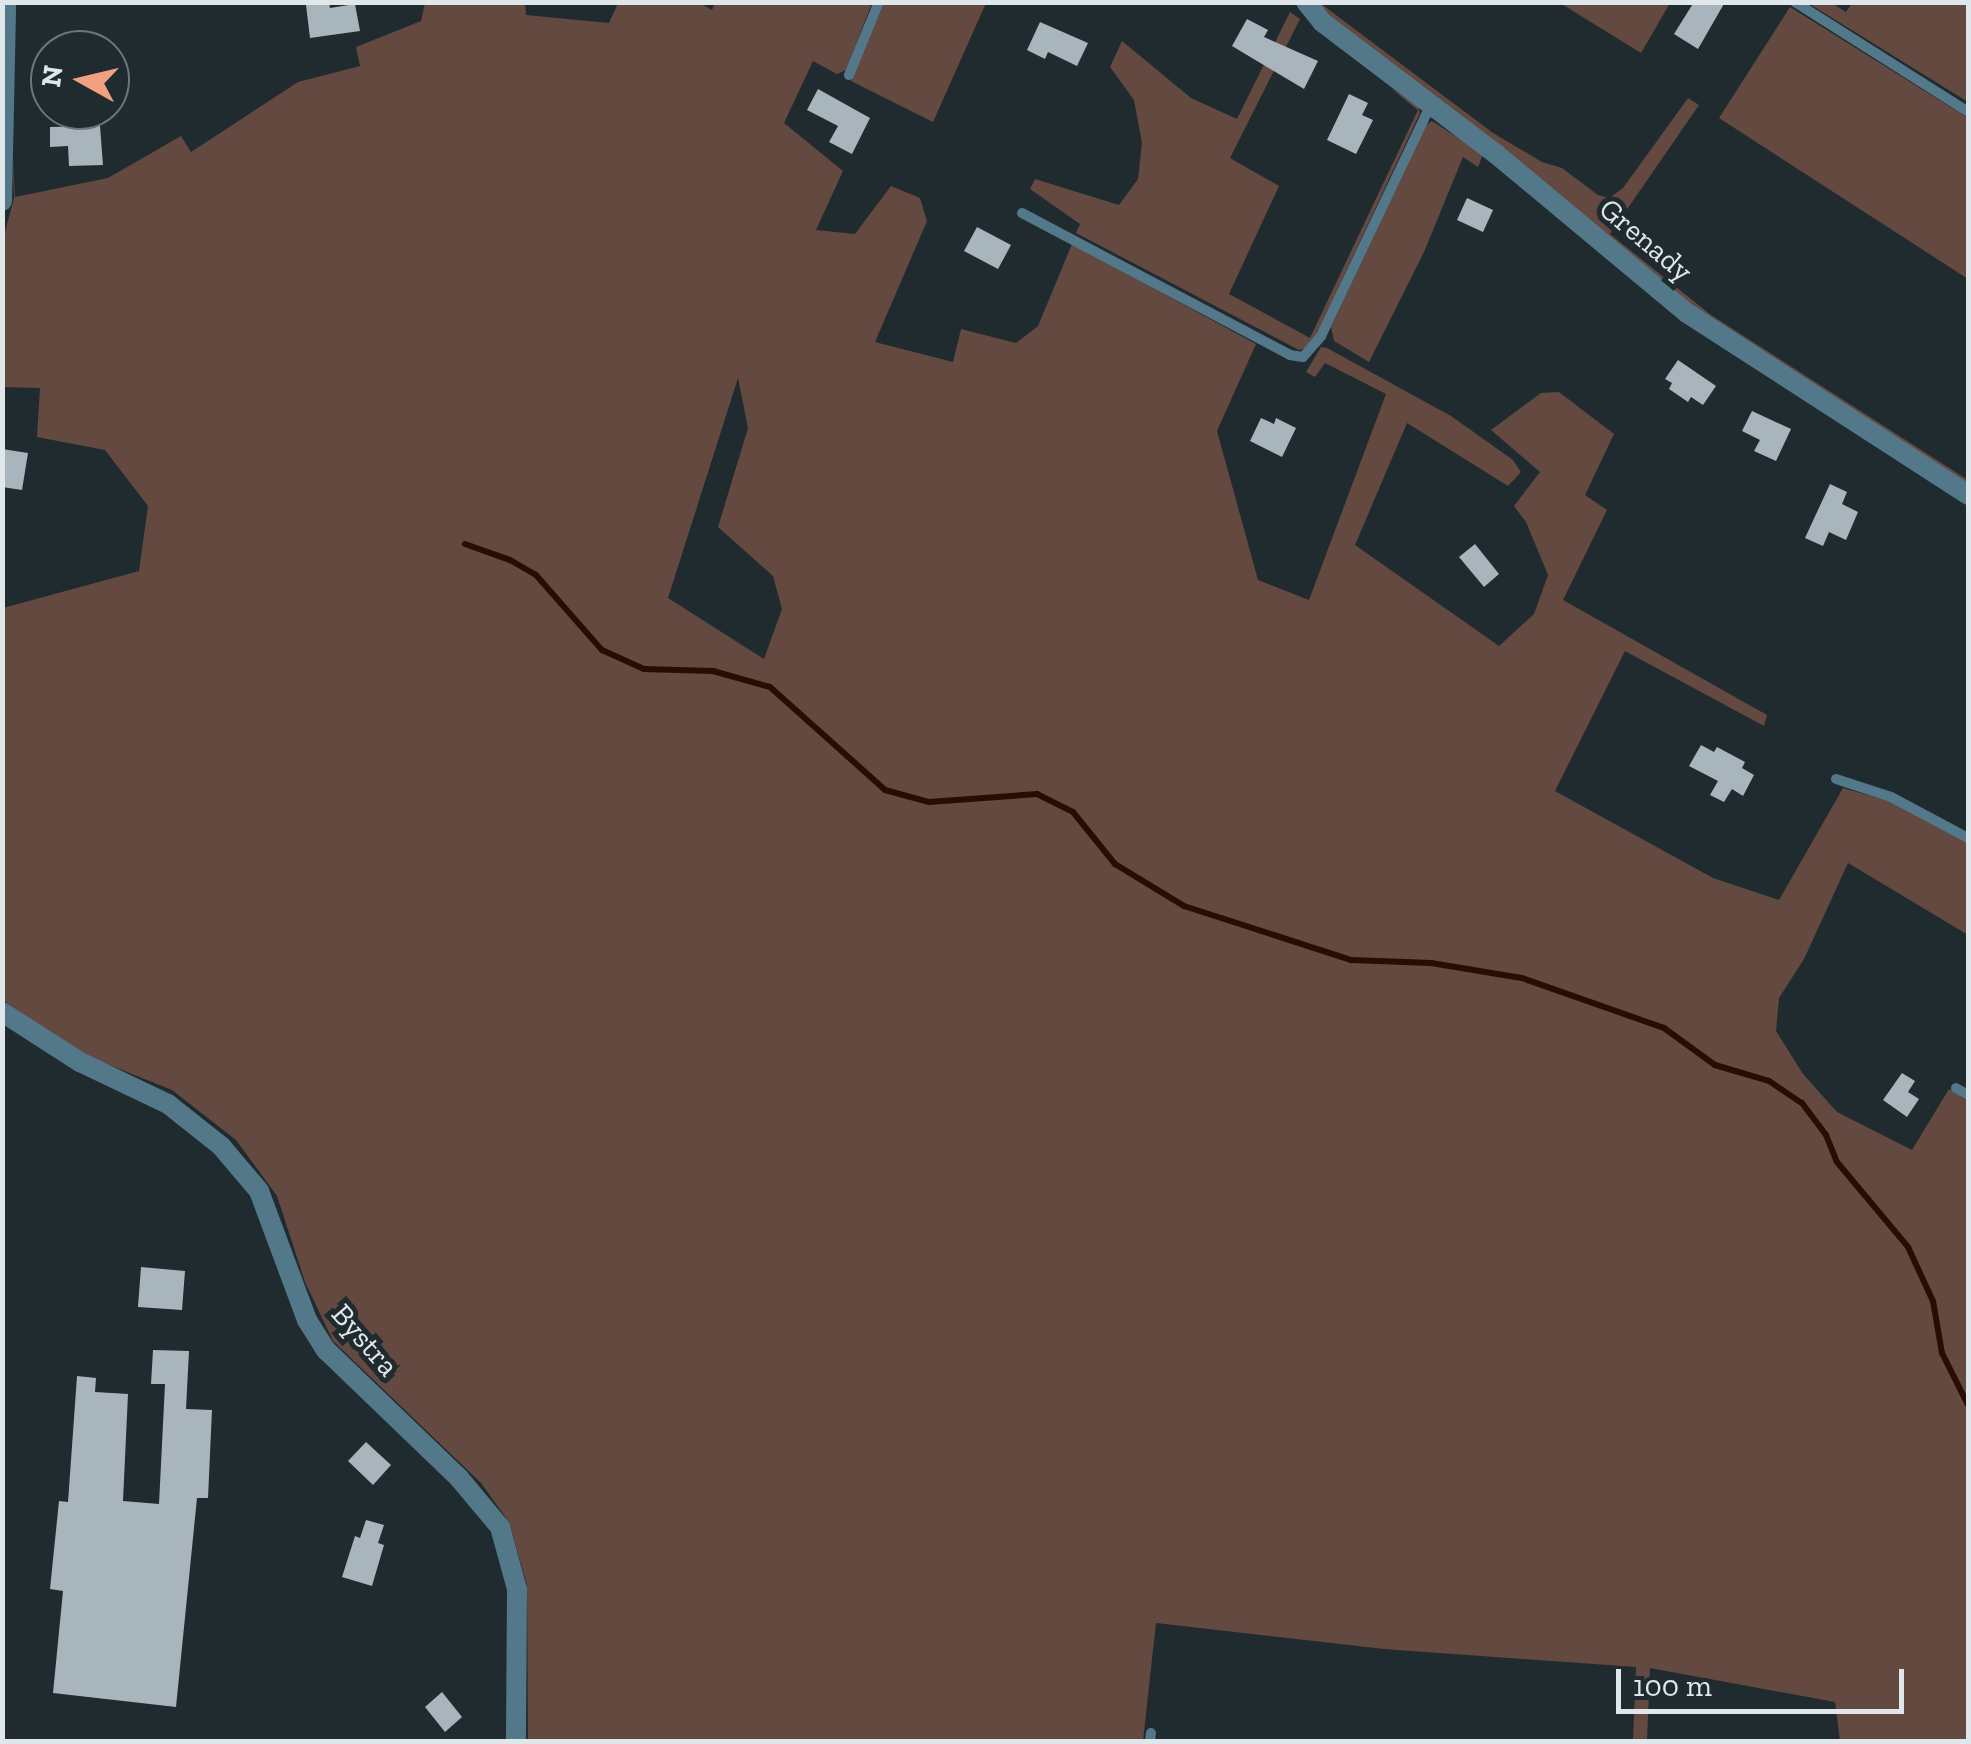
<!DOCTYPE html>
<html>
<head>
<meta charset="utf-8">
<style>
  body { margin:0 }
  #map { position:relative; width:1971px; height:1744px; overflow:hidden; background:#202b30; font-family:"Zilla Slab",serif }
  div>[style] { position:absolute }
  .green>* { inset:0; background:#63493f }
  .stream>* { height:6px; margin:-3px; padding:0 3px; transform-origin:3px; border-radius:3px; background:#290d03 }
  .building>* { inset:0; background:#a8b5bc }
  .lane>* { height:10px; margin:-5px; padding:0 5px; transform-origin:5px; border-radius:5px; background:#527889 }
  .street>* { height:20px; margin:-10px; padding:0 10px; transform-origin:10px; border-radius:10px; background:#527889 }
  span { translate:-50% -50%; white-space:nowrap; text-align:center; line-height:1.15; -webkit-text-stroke:10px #202b30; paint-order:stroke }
  .street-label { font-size:30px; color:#e0e7ea }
  .frame { position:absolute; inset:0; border:5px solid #e0e7ea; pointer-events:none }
  .north { position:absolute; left:30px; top:30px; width:100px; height:100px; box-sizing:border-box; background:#202b30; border:2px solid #6d767a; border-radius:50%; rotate:278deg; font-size:28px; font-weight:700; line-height:40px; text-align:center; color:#e0e7ea }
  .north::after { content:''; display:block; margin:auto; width:35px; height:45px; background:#f2a080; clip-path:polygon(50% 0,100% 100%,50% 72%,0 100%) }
  .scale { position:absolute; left:1616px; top:1669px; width:288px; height:45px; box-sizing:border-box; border:5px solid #e0e7ea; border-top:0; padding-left:12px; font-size:30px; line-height:35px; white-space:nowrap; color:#e0e7ea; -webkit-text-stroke:8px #202b30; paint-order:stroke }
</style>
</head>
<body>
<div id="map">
  <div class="green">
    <div style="clip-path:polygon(evenodd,715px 2px,872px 3px,846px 70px,837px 74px,813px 61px,784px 123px,843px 171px,816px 230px,855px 234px,891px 186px,920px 198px,927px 221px,875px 342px,953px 362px,961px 329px,1016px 343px,1038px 326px,1072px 244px,1256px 344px,1217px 431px,1258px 580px,1309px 600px,1386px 394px,1325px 363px,1315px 377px,1306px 372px,1321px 347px,1327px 348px,1451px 416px,1513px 460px,1521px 472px,1508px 486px,1407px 423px,1355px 545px,1499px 646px,1534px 614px,1548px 575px,1526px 522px,1514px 506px,1540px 472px,1491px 430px,1541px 393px,1559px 392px,1614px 434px,1585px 495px,1607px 510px,1563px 600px,1767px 715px,1764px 726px,1625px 651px,1555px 791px,1713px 878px,1779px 900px,1843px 788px,1889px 801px,1968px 843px,1968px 935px,1848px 863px,1804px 959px,1779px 998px,1776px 1031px,1803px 1074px,1837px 1112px,1912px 1150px,1949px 1089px,1968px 1101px,1968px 1741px,1840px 1741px,1835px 1702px,1650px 1668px,1647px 1741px,1633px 1741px,1636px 1667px,1384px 1649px,1156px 1623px,1143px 1741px,528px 1741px,527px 1585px,509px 1522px,481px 1483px,333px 1341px,305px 1282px,277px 1196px,236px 1140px,172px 1090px,77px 1052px,3px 1000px,3px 608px,139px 571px,148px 506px,105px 450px,37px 437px,40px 388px,3px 387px,2px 243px,14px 198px,12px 142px,15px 197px,108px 178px,181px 136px,191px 152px,298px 82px,360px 66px,356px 47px,421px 21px,425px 3px,525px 3px,526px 15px,609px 23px,618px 3px,700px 3px,712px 10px,715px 2px,738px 378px,748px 428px,718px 527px,773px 576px,782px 609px,764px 659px,668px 598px,738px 378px)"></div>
    <div style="clip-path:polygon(884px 3px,986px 3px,933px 122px,851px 81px)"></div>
    <div style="clip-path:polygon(1320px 3px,1493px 133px,1542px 162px,1562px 168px,1598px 195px,1609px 198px,1623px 188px,1688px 98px,1699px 105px,1610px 234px,1711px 315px,1968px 480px,1968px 487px,1679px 297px,1322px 13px)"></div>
    <div style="clip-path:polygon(1560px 3px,1670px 3px,1641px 53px)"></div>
    <div style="clip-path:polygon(1808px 3px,1832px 3px,1846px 12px,1852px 3px,1968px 3px,1968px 102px)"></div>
    <div style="clip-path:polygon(1790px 7px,1968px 118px,1968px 279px,1719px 118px)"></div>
    <div style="clip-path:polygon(1290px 12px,1300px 19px,1230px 158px,1279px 186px,1229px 294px,1310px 338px,1418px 110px,1389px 87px,1418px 106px,1420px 113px,1317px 333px,1307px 348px,1299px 350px,1076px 233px,1080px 224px,1030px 189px,1035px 179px,1119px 205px,1138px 179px,1142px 143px,1134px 100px,1110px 67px,1122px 41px,1191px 98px,1237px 119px)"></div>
    <div style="clip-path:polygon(1432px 121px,1483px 154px,1478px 167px,1463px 157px,1424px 252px,1369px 362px,1334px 341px,1331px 327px,1426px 125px)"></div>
  </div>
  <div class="stream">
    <div style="left:465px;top:544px;width:48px;rotate:19.6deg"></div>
    <div style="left:510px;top:560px;width:30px;rotate:30deg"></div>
    <div style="left:536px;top:575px;width:100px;rotate:48.7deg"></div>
    <div style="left:602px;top:650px;width:46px;rotate:24.3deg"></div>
    <div style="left:644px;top:669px;width:69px;rotate:1.7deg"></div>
    <div style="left:713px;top:671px;width:59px;rotate:15.7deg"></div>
    <div style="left:770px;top:687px;width:154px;rotate:41.8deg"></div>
    <div style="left:885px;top:790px;width:46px;rotate:15.3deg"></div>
    <div style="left:929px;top:802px;width:108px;rotate:-4.2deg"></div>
    <div style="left:1037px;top:794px;width:40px;rotate:26.6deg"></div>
    <div style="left:1073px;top:812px;width:67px;rotate:51.1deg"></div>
    <div style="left:1115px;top:864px;width:81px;rotate:31.3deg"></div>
    <div style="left:1184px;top:906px;width:176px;rotate:17.9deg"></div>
    <div style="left:1351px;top:960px;width:80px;rotate:2.1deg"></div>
    <div style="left:1431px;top:963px;width:92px;rotate:9.4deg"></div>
    <div style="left:1522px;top:978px;width:151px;rotate:19.4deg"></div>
    <div style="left:1664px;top:1028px;width:63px;rotate:36deg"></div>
    <div style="left:1715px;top:1065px;width:56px;rotate:16.5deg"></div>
    <div style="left:1769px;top:1081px;width:40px;rotate:34deg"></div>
    <div style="left:1802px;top:1103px;width:40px;rotate:53deg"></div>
    <div style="left:1826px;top:1135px;width:29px;rotate:68deg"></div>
    <div style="left:1837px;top:1162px;width:111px;rotate:50.1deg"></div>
    <div style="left:1908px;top:1247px;width:60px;rotate:65.2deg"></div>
    <div style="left:1933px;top:1301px;width:53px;rotate:80.2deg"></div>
    <div style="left:1942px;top:1353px;width:58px;rotate:63.4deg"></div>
  </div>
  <div class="building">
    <div style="clip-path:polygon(329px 2px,330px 8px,355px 4px,360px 31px,310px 38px,306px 5px)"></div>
    <div style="clip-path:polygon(1694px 2px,1725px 2px,1698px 49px,1674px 34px)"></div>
    <div style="clip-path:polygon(1247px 19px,1268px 30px,1264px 37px,1318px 61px,1304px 89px,1232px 46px)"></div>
    <div style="clip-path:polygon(1040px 22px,1088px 43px,1077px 66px,1048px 52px,1045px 59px,1027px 50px)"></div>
    <div style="clip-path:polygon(818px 89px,870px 118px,852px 154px,829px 142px,838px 126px,807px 110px)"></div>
    <div style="clip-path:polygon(1349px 94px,1368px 103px,1362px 115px,1373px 120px,1356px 154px,1327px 140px)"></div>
    <div style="clip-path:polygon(100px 126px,103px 165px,69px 166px,68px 146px,50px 147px,50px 127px)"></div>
    <div style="clip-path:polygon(1467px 198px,1493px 210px,1483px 232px,1457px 220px)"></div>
    <div style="clip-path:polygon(977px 227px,1011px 245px,998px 269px,964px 251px)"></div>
    <div style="clip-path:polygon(1678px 360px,1716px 386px,1703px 405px,1691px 397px,1688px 402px,1669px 389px,1672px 383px,1665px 379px)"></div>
    <div style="clip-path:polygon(1752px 411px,1791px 429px,1776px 461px,1754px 451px,1760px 440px,1742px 431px)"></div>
    <div style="clip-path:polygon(1261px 418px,1274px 424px,1276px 418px,1296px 428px,1282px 457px,1250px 441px)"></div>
    <div style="clip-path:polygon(2px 449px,28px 453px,22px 490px,2px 487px)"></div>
    <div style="clip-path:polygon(1830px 484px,1847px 492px,1842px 504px,1858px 512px,1846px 540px,1829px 532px,1823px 546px,1805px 538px)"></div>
    <div style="clip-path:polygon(1475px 544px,1499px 574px,1484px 587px,1459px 557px)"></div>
    <div style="clip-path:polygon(1701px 745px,1714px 752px,1717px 747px,1745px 762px,1742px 768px,1754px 775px,1743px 796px,1732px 789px,1724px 802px,1710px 795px,1718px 781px,1689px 766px)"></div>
    <div style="clip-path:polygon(1902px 1073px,1915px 1081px,1908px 1092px,1919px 1099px,1907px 1117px,1883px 1100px)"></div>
    <div style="clip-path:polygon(141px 1267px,185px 1271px,182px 1310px,138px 1307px)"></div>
    <div style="clip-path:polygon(153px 1350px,189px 1351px,186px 1409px,212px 1410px,208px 1498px,197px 1498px,176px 1707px,53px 1693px,63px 1591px,50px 1589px,59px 1501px,68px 1502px,77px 1376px,96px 1378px,95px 1392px,128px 1394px,123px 1501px,159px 1504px,165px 1384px,151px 1384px)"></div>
    <div style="clip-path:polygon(366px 1442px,391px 1465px,373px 1485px,348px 1461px)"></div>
    <div style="clip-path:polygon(366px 1520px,384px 1525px,378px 1543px,384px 1545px,372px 1586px,342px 1577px,355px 1536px,360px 1538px)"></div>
    <div style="clip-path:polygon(442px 1692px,462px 1717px,445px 1732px,425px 1707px)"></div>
  </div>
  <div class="lane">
    <div style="left:1795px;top:2px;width:205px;rotate:32.4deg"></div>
    <div style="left:849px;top:75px;width:79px;rotate:-67.7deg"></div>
    <div style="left:1022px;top:213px;width:303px;rotate:27.9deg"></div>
    <div style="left:1290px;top:355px;width:13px;rotate:9deg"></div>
    <div style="left:1303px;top:357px;width:28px;rotate:-49deg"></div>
    <div style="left:1321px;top:336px;width:255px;rotate:-64.6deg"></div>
    <div style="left:1836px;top:779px;width:58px;rotate:18.1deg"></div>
    <div style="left:1891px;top:797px;width:87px;rotate:28deg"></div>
    <div style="left:1956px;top:1088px;width:14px;rotate:30deg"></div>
    <div style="left:1150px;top:1742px;width:9px;rotate:-84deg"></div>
  </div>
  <div class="street">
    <div style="left:1306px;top:2px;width:26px;rotate:51deg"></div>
    <div style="left:1322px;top:22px;width:218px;rotate:37.2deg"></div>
    <div style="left:1496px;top:154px;width:249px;rotate:39.8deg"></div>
    <div style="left:1687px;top:313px;width:335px;rotate:32.9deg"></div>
    <div style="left:2px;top:201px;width:199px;rotate:-88.8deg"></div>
    <div style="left:2px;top:1012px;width:93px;rotate:32.7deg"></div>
    <div style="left:80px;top:1062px;width:98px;rotate:25.5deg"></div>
    <div style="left:168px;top:1104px;width:68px;rotate:38.4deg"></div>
    <div style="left:221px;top:1146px;width:59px;rotate:49.8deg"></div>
    <div style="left:259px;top:1191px;width:138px;rotate:69.6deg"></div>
    <div style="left:307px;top:1320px;width:36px;rotate:58deg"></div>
    <div style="left:326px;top:1350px;width:185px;rotate:43.9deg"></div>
    <div style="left:459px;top:1478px;width:64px;rotate:50.1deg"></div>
    <div style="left:500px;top:1527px;width:64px;rotate:74.7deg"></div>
    <div style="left:517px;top:1589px;width:153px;rotate:90.4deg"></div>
  </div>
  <div class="street-label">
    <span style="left:1646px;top:240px;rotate:40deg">Grenady</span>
    <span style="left:365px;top:1340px;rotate:49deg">Bystra</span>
  </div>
  <div class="frame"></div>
  <div class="north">N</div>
  <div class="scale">100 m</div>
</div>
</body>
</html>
